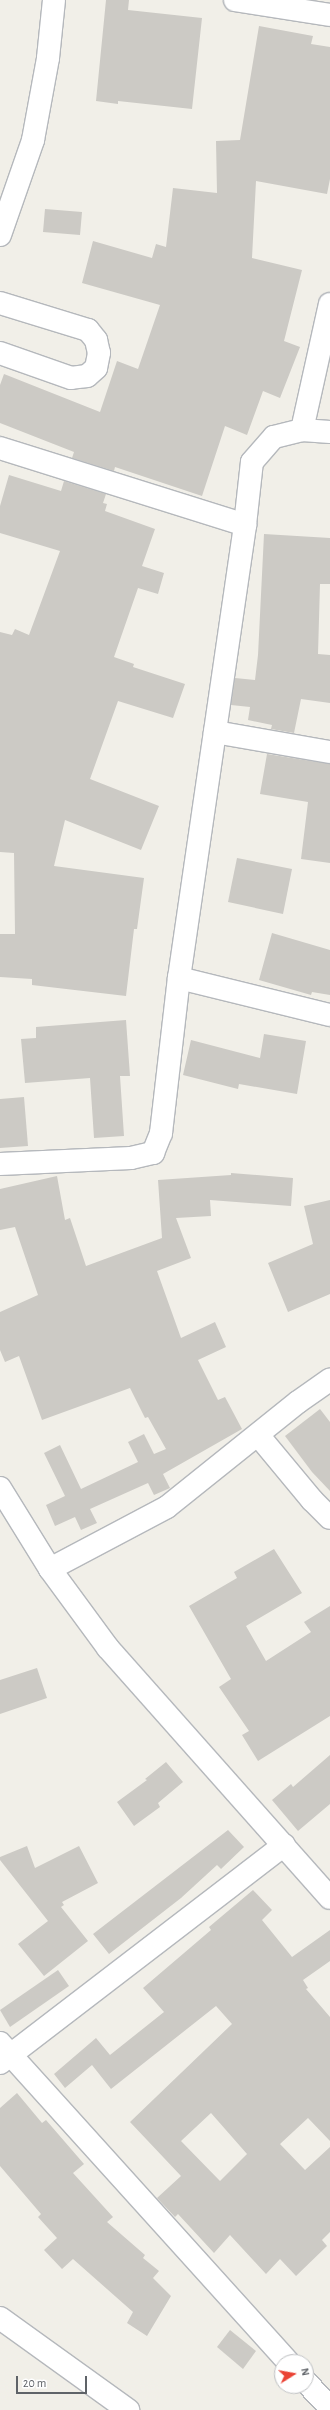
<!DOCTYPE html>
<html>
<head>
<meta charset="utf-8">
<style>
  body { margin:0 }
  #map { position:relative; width:330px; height:2410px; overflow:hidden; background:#f1efe8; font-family:"Alegreya Sans",sans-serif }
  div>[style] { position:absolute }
  .building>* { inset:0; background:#cccac5 }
  .roads { filter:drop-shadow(1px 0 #b5b8bc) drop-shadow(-1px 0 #b5b8bc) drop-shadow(0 1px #b5b8bc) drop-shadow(0 -1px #b5b8bc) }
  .minor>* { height:22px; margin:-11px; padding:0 11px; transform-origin:11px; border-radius:11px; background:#fff }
  .tertiary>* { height:22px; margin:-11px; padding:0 11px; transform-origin:11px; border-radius:11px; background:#fff }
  span { translate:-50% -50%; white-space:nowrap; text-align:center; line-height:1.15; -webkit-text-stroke:3px #fff; paint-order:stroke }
  .north { position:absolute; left:274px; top:2354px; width:40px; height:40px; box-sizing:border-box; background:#fff; border:1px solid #bfc1c3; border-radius:50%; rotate:79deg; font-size:11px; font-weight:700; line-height:16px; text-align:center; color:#5f6368 }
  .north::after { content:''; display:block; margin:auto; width:14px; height:18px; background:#ea4335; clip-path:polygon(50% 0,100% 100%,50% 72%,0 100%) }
  .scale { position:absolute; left:16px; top:2376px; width:71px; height:18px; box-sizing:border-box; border:2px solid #5f6368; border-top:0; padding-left:5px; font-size:12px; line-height:14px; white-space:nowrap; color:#5f6368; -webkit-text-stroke:3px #fff; paint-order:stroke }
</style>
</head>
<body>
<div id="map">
  <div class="building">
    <div style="clip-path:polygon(106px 0,129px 0,128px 10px,202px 18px,192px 109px,118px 101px,118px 104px,96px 101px)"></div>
    <div style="clip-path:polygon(259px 26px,313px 36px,311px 44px,330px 47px,330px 179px,327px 194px,256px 181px,252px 258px,302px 270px,284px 341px,300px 347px,280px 398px,263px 391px,247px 435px,225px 426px,202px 496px,115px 467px,114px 471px,72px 458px,74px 452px,0 423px,0 385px,4px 374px,100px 412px,117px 361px,138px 369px,160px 305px,82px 283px,93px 241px,152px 258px,156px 244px,166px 247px,173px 188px,217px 193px,216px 141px,240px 140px)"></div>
    <div style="clip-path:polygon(45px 209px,82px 212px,80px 235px,43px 232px)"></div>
    <div style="clip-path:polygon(9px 475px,61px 491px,64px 481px,106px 494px,103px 503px,107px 504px,105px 511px,155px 529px,142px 566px,164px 573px,158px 594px,138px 588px,114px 657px,134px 664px,133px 667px,185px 684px,173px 718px,118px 701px,90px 779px,159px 806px,141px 850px,65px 820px,54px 866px,144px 878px,137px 929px,134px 929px,126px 996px,32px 985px,32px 979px,0 977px,0 934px,15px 934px,14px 853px,0 852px,0 632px,12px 635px,15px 629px,29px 635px,60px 551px,0 533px,0 506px)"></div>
    <div style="clip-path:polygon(264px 534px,330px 538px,330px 584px,320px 584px,318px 654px,330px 655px,330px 703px,301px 699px,294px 733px,271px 729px,272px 725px,248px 720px,250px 707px,231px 705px,235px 678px,255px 680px,258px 655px)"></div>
    <div style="clip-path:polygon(267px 754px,330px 764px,330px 863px,301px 859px,308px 802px,260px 794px)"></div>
    <div style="clip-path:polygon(237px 858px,292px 869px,283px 914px,228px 902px)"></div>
    <div style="clip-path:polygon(272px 933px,330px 950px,330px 995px,312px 992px,311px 995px,259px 980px)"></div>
    <div style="clip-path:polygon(126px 1020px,130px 1076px,120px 1076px,124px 1136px,94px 1138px,90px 1078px,25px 1083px,21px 1039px,36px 1038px,36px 1027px)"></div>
    <div style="clip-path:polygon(264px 1034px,306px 1041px,297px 1094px,239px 1084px,238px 1089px,183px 1075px,191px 1040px,260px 1058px)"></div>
    <div style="clip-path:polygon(24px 1097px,28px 1146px,0 1148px,0 1099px)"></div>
    <div style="clip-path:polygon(231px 1173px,293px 1178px,291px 1206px,210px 1200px,211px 1216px,176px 1218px,191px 1258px,157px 1271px,181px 1338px,215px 1322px,226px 1347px,198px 1360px,218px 1400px,225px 1397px,242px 1429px,163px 1474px,170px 1488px,154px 1495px,148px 1483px,90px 1509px,97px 1523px,81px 1530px,75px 1517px,55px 1526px,46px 1505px,65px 1496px,44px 1453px,60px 1445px,81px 1489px,138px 1462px,128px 1442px,144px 1434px,154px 1454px,166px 1449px,148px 1417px,145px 1418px,130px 1388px,42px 1420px,19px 1356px,5px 1362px,0 1350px,0 1312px,38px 1295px,15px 1227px,0 1230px,0 1189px,57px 1176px,65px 1220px,70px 1218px,86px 1266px,162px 1238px,158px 1180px,231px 1175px)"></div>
    <div style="clip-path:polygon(330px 1200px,330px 1294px,288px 1312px,268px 1263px,313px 1244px,304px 1206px)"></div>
    <div style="clip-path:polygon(320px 1409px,330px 1422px,330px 1491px,312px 1472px,285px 1436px)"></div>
    <div style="clip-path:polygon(274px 1549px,302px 1593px,246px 1626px,266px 1661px,311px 1632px,304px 1622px,330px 1606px,330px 1716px,258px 1761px,242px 1735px,249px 1731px,219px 1687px,231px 1679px,189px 1606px,237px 1578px,234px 1572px)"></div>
    <div style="clip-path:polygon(37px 1668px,47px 1698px,0 1714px,0 1680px)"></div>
    <div style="clip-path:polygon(330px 1755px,330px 1804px,298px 1831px,272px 1800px,291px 1784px,293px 1787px)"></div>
    <div style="clip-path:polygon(166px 1762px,183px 1782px,158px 1803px,160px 1807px,134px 1826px,117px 1802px,147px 1780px,145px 1779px)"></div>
    <div style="clip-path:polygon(228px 1830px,244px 1847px,221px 1869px,217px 1865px,181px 1898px,109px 1954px,93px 1934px)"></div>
    <div style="clip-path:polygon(27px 1846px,35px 1868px,79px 1846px,98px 1883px,62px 1902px,64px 1905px,61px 1907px,88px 1941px,44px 1976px,18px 1944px,48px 1921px,0 1860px,0 1857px)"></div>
    <div style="clip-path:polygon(evenodd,253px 1890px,272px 1910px,262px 1920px,292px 1957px,330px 1930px,330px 1961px,303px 1980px,308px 1988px,306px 1989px,330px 2017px,330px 2141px,308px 2118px,280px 2144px,305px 2170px,330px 2147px,330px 2232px,322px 2240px,327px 2246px,296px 2276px,280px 2259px,266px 2274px,230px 2235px,214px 2253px,178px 2214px,175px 2217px,157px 2198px,181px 2176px,130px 2122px,232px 2024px,216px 2006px,111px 2089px,92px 2065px,65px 2088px,54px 2074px,96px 2038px,110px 2055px,164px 2012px,143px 1988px,211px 1930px,209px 1927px,253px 1890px,211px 2113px,247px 2154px,220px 2181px,181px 2141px,211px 2113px)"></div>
    <div style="clip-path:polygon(58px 1970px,69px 1986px,10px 2027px,0 2010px)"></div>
    <div style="clip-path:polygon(17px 2093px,42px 2123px,46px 2120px,84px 2164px,73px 2173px,113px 2217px,107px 2222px,145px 2255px,143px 2258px,159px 2271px,153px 2278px,171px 2296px,147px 2336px,127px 2323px,133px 2312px,73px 2259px,62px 2269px,44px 2250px,57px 2238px,38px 2217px,41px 2214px,0 2166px,0 2108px)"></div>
    <div style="clip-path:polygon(230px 2330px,256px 2351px,243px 2369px,217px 2347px)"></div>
  </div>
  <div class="roads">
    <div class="minor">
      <div style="left:235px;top:0;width:96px;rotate:9deg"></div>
      <div style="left:0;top:303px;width:92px;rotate:17.1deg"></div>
      <div style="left:88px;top:330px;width:13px;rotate:51deg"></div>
      <div style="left:96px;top:340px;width:13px;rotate:77deg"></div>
      <div style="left:99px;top:353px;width:15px;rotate:101deg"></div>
      <div style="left:96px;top:368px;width:12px;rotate:138deg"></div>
      <div style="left:87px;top:376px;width:16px;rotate:173deg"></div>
      <div style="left:71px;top:378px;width:75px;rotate:-160.6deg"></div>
      <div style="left:302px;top:430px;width:129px;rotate:-77.5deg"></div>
      <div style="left:0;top:448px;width:257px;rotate:17.4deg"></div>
      <div style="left:215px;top:732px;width:117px;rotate:9.9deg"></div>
      <div style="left:179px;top:978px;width:155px;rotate:13.8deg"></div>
      <div style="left:0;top:1164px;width:131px;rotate:-2.6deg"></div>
      <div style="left:131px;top:1158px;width:23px;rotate:-13deg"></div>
      <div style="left:153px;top:1153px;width:22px;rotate:-68deg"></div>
      <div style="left:161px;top:1133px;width:156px;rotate:-83.4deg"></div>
      <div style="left:179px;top:978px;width:458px;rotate:-81.7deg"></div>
      <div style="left:245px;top:525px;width:63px;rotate:-83.7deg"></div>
      <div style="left:252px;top:462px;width:33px;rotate:-49deg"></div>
      <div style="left:274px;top:437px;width:29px;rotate:-14deg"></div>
      <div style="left:302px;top:430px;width:28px;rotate:4deg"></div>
      <div style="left:258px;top:1435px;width:85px;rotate:50.3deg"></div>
      <div style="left:312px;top:1500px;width:25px;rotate:45deg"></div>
      <div style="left:50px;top:1569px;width:132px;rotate:-27.9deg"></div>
      <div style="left:167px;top:1507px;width:168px;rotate:-38.7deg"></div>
      <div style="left:298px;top:1402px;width:39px;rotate:-35deg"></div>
      <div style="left:0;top:2043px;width:430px;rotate:47.9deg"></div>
      <div style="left:0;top:2063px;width:358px;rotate:-37.5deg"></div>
      <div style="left:0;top:2318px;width:158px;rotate:35.7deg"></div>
      <div style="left:306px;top:2382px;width:35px;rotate:47deg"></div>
    </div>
    <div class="tertiary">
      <div style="left:0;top:235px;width:101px;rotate:-70.8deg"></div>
      <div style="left:33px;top:140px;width:83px;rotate:-79.6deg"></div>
      <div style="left:48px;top:58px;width:58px;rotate:-84.1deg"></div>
      <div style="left:0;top:1488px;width:95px;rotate:58.3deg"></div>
      <div style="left:50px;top:1569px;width:98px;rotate:53.7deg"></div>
      <div style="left:108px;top:1648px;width:334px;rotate:48.4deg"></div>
    </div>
  </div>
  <div class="north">N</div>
  <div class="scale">20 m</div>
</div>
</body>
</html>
